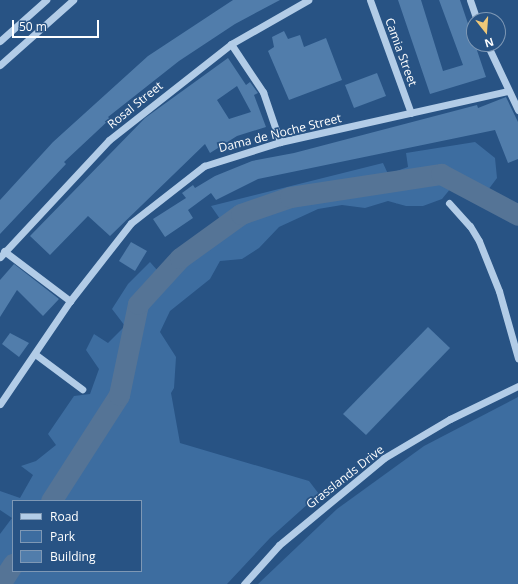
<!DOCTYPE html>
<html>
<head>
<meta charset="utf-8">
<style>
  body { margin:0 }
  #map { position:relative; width:518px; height:584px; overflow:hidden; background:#285384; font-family:"Open Sans",sans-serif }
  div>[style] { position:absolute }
  .green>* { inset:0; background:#3d6da0 }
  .river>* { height:21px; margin:-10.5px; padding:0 10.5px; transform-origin:10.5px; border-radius:10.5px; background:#557496 }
  .building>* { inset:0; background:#517dab }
  .minor>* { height:7px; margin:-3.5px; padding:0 3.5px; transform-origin:3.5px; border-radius:3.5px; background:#b2cce7 }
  span { translate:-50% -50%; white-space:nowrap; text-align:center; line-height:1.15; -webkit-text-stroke:3.5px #285384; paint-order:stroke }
  .street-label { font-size:12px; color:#fff }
  .legend { position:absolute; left:12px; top:500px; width:130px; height:72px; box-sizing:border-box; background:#285384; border:1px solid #7e98b5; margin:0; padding:5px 7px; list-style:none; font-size:12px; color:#fff }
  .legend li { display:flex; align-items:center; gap:8px; height:20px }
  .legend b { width:20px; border:1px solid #7e98b5 }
  .north { position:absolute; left:466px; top:12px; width:40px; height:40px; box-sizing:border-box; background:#285384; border:1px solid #7e98b5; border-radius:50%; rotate:163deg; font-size:11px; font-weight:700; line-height:16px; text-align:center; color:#fff }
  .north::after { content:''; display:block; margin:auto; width:14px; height:18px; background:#efc878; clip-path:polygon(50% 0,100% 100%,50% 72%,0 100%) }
  .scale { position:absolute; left:12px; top:20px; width:87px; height:18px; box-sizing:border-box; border:2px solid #fff; border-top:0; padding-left:5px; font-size:12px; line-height:14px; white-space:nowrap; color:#fff; -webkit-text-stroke:3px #285384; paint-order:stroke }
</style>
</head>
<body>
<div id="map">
  <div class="green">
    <div style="clip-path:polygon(evenodd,475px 142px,495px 158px,497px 178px,488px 190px,451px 188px,442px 199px,423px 206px,406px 206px,388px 201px,365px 208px,342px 205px,318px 209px,279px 227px,259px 248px,242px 259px,220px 261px,210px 279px,170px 311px,160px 332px,176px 357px,174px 388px,171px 393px,180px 443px,309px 481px,319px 494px,270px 538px,227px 584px,0 584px,0 534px,12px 518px,0 510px,0 491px,20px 498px,33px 475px,21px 466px,36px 461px,56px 445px,48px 434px,74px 396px,90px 394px,99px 369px,86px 350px,94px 334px,108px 343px,125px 326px,112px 309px,128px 284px,150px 262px,157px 270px,220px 219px,211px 206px,383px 163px,388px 174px,408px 167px,406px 153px,475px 142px,13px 501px,141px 501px,141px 571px,13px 571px,13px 501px)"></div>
    <div style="clip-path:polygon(518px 397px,518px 584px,258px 584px,337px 509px,424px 446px)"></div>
  </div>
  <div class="river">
    <div style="left:51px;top:501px;width:126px;rotate:-57.3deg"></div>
    <div style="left:119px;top:395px;width:93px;rotate:-78.2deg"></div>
    <div style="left:138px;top:304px;width:62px;rotate:-47.6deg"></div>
    <div style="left:180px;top:258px;width:75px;rotate:-35.8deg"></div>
    <div style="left:241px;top:214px;width:52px;rotate:-19.1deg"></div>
    <div style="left:290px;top:197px;width:153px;rotate:-8.7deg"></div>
    <div style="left:441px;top:174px;width:87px;rotate:28deg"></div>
    <div style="left:0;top:584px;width:24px;rotate:-57deg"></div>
  </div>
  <div class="building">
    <div style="clip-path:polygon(233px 0,280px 0,235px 24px,179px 61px,108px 117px,110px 119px,64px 162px,66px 164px,0 234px,0 200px,53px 142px,148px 56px)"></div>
    <div style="clip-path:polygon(398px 0,421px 0,443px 71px,463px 65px,439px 0,460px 0,486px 77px,430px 94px)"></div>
    <div style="clip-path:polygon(284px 31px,288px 39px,300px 35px,304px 47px,326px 38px,342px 80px,289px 100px,268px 51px,274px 47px,272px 37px)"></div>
    <div style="clip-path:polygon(evenodd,228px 58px,246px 85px,250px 82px,258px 93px,254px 95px,266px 127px,237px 136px,210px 153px,205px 144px,110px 236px,88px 216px,50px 255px,30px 236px,145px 118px,228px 58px,237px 86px,251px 112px,229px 119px,217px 100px,237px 86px)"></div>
    <div style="clip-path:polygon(377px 73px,386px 96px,354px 108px,345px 85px)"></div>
    <div style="clip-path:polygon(506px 97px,518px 122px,518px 159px,508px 163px,495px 130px,258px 179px,216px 200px,211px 193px,188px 210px,193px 218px,165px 237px,153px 219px,186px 198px,182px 193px,193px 185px,195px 188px,215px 176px,252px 161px,294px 153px,477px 105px,478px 108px)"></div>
    <div style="clip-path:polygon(131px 242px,147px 251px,135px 271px,119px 261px)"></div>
    <div style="clip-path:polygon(14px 264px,59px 299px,43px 316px,17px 290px,0 317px,0 280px)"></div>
    <div style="clip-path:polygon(428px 327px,450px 348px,366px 435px,343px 414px)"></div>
    <div style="clip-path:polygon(10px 333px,29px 343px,19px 357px,2px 344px)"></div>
  </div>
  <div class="minor">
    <div style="left:370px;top:0;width:120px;rotate:70.1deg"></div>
    <div style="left:470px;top:0;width:21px;rotate:71deg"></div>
    <div style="left:0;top:41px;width:62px;rotate:-41.7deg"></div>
    <div style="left:231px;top:44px;width:58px;rotate:56.3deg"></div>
    <div style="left:263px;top:92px;width:53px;rotate:71.2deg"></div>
    <div style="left:487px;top:44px;width:73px;rotate:64.8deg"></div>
    <div style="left:0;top:65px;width:98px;rotate:-41.7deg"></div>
    <div style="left:449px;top:203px;width:31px;rotate:48deg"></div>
    <div style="left:470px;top:226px;width:17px;rotate:59deg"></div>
    <div style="left:479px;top:241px;width:54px;rotate:68.2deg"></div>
    <div style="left:499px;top:291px;width:70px;rotate:74.2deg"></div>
    <div style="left:4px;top:251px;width:83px;rotate:37.1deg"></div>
    <div style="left:0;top:257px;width:160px;rotate:-47deg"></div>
    <div style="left:109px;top:140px;width:155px;rotate:-38.2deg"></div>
    <div style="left:231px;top:44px;width:89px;rotate:-29.7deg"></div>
    <div style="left:35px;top:354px;width:59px;rotate:36.7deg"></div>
    <div style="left:0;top:404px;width:125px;rotate:-55.8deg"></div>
    <div style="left:70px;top:301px;width:99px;rotate:-52deg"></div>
    <div style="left:131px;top:223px;width:93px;rotate:-38deg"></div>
    <div style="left:204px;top:166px;width:80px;rotate:-17.5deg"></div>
    <div style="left:280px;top:142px;width:234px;rotate:-12.6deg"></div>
    <div style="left:244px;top:584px;width:52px;rotate:-48.1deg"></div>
    <div style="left:279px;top:545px;width:136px;rotate:-39.6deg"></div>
    <div style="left:384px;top:458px;width:77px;rotate:-30.6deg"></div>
    <div style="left:450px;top:419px;width:76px;rotate:-25.9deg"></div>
  </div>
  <div class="street-label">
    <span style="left:401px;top:52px;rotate:70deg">Camia Street</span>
    <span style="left:135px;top:105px;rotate:-39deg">Rosal Street</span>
    <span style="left:280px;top:133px;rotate:-14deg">Dama de Noche Street</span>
    <span style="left:345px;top:477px;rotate:-38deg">Grasslands Drive</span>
  </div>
  <ul class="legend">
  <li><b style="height:5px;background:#b2cce7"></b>Road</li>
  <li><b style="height:11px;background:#3d6da0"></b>Park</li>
  <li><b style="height:11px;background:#517dab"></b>Building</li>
  </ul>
  <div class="north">N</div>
  <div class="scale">50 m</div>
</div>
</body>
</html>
